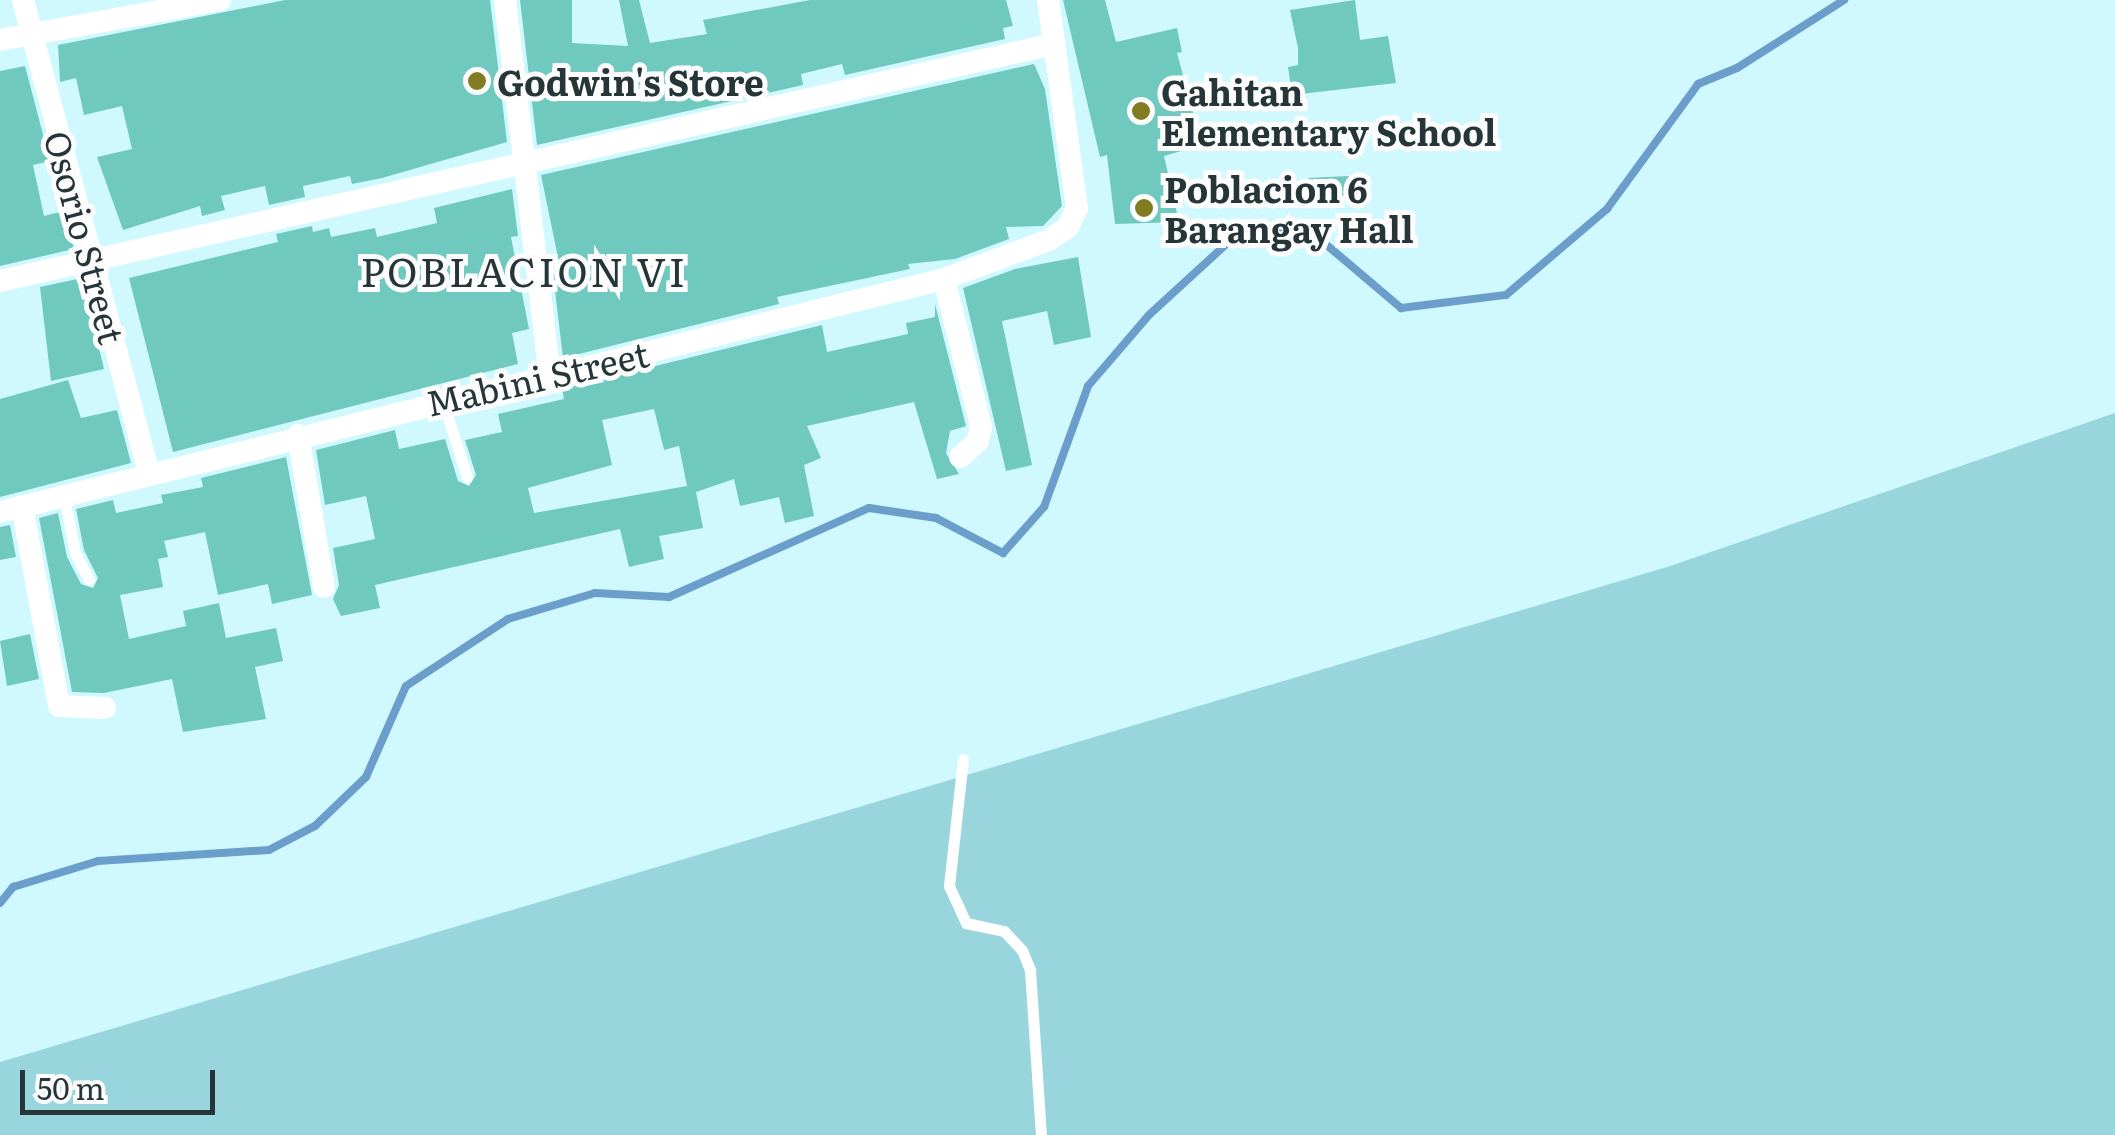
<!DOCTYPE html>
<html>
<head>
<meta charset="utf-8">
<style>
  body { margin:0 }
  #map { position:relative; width:2115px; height:1135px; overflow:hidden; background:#d0f9ff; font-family:Literata,serif }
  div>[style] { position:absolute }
  .green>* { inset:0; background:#99d5dd }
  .stream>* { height:8px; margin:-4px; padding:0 4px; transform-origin:4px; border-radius:4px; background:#6c9ecc }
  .building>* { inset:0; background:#70c9bf }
  .lane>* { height:11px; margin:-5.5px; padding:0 5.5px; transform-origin:5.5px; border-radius:5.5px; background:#fff }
  .street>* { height:22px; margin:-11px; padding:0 11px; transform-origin:11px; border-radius:11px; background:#fff }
  .dots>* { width:28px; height:28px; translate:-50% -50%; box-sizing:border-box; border:5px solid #fdfdfd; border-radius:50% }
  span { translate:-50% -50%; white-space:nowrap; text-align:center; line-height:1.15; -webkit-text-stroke:10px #fdfdfd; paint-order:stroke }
  .poi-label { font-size:35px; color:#263638; font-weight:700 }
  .left { translate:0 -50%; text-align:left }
  .street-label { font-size:35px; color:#263638 }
  .quarter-label { font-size:40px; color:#263638; letter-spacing:2.5px }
  .scale { position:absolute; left:20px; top:1070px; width:195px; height:45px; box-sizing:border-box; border:5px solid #263638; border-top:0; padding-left:12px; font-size:30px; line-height:35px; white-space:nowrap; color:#263638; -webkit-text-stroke:8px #fdfdfd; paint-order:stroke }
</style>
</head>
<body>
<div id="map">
  <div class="green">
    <div style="clip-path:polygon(2115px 413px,2115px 1135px,0 1135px,0 1062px,1667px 567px)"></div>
  </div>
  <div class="stream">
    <div style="left:0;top:903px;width:21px;rotate:-51deg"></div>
    <div style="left:13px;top:887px;width:89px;rotate:-17deg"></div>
    <div style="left:98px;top:861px;width:171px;rotate:-3.7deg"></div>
    <div style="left:269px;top:850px;width:52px;rotate:-27.6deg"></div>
    <div style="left:315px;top:826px;width:71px;rotate:-43.9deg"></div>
    <div style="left:366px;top:777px;width:99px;rotate:-66.3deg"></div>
    <div style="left:406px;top:686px;width:122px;rotate:-33.3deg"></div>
    <div style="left:508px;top:619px;width:91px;rotate:-16.6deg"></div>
    <div style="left:595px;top:593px;width:74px;rotate:3.1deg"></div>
    <div style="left:669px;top:597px;width:219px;rotate:-24deg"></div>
    <div style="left:869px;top:508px;width:68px;rotate:8.5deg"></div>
    <div style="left:936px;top:518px;width:76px;rotate:27.6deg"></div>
    <div style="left:1003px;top:553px;width:62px;rotate:-48.3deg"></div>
    <div style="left:1044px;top:507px;width:129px;rotate:-70deg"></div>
    <div style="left:1088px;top:386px;width:95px;rotate:-49.3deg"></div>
    <div style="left:1150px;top:314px;width:129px;rotate:-42.5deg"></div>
    <div style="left:1245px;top:227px;width:78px;rotate:10.3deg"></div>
    <div style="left:1322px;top:241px;width:104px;rotate:40.3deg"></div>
    <div style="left:1401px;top:308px;width:106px;rotate:-7.1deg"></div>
    <div style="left:1506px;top:295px;width:133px;rotate:-40.4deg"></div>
    <div style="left:1607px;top:209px;width:155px;rotate:-53.9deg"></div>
    <div style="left:1698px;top:84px;width:42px;rotate:-22.3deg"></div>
    <div style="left:1737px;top:68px;width:127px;rotate:-32.4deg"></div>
  </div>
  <div class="building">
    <div style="clip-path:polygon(285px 0,490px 0,507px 142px,382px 178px,352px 184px,350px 176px,303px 186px,305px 197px,269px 205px,265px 186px,221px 196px,225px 210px,202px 216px,200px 206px,123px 230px,97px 157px,132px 149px,122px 106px,84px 115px,76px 78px,60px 82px,58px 45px)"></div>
    <div style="clip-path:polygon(520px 0,572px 0,572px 43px,628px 46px,619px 0,639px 0,650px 43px,707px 34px,703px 20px,810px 0,1006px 0,1013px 26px,1003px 28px,1005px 39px,845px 75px,842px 64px,801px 74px,803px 85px,537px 145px)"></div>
    <div style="clip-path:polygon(1063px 0,1105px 0,1116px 42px,1177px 28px,1182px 52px,1177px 53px,1202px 145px,1164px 156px,1179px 222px,1115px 224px,1107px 155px,1100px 157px)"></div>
    <div style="clip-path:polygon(1355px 0,1360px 40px,1388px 36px,1396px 83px,1292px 95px,1288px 67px,1298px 65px,1298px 48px,1290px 10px)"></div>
    <div style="clip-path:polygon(1034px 64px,1045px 89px,1062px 206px,1043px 226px,1006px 227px,1009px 239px,955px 259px,908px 264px,910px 269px,777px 297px,779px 304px,563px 358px,553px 274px,561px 272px,541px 175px)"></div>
    <div style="clip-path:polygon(25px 66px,50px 161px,33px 165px,44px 216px,64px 211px,74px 249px,0 266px,0 71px)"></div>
    <div style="clip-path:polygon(1349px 176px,1350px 198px,1309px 200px,1308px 178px)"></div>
    <div style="clip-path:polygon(512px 189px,518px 236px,511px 237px,529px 329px,512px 333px,518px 364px,173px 452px,129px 278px,278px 242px,276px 234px,312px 226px,313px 232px,329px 228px,331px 237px,375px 228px,377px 237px,437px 223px,434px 208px)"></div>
    <div style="clip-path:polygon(1078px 257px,1091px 337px,1054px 345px,1047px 311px,1002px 321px,1032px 465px,1006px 471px,963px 288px,1015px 269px)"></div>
    <div style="clip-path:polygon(82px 278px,104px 369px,51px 381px,40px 287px)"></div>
    <div style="clip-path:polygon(evenodd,935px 304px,966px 426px,950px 431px,946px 453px,959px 474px,937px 479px,914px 402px,807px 426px,821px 458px,804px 465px,814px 516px,785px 523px,779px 497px,740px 506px,734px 479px,696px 492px,703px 528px,659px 536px,664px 559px,629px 567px,620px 529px,375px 585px,380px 608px,341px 616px,333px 599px,339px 585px,333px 548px,375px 539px,366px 496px,325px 505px,316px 450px,395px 430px,399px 449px,445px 439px,458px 481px,469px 486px,476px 475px,465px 440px,502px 432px,498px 414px,564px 399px,562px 389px,822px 325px,827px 352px,908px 334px,906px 323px,935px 317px,935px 304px,654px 409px,664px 450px,679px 446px,687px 486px,534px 513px,528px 488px,612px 465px,602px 420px,654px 409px)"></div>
    <div style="clip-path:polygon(68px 380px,81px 418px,117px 410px,131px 463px,0 497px,0 399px)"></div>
    <div style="clip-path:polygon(286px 457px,312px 595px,272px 604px,268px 584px,218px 595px,205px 532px,164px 541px,168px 557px,158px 559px,163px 587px,120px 595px,129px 639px,186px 626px,183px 611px,219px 603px,226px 638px,276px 628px,283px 661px,255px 667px,266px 719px,183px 732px,172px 679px,104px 693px,72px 692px,39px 518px,58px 513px,67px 557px,81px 584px,93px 588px,98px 578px,84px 550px,76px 509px,113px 500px,116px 513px,163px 503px,161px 495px,203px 487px,201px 478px)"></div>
    <div style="clip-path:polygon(10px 525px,16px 557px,0 560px,0 527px)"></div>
    <div style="clip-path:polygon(30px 634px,39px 679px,7px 686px,0 641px)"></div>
  </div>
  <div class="lane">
    <div style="left:443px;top:402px;width:79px;rotate:72.3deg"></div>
    <div style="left:64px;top:495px;width:59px;rotate:79.3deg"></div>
    <div style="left:75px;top:553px;width:30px;rotate:62deg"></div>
    <div style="left:963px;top:759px;width:128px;rotate:96.3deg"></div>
    <div style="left:949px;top:886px;width:41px;rotate:65.3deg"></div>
    <div style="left:966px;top:923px;width:39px;rotate:12deg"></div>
    <div style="left:1004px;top:931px;width:26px;rotate:47deg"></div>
    <div style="left:1022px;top:950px;width:22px;rotate:68deg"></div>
    <div style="left:1030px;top:970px;width:165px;rotate:86.2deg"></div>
  </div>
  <div class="street">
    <div style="left:23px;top:0;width:489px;rotate:75.1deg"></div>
    <div style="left:505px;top:0;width:380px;rotate:83.2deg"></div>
    <div style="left:0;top:40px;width:224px;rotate:-10.3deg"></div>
    <div style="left:944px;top:279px;width:152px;rotate:75.9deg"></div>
    <div style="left:981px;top:426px;width:15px;rotate:101deg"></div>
    <div style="left:978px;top:441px;width:24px;rotate:138deg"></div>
    <div style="left:0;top:281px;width:1079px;rotate:-12.68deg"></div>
    <div style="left:298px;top:435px;width:154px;rotate:80.3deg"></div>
    <div style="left:22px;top:506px;width:203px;rotate:79.5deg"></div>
    <div style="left:59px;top:706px;width:46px;rotate:2.5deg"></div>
    <div style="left:0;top:512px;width:972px;rotate:-13.86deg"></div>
    <div style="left:944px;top:279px;width:112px;rotate:-20.4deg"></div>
    <div style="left:1049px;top:240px;width:23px;rotate:-34deg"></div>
    <div style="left:1068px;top:227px;width:21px;rotate:-65deg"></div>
    <div style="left:1077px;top:208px;width:210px;rotate:-97.9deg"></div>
  </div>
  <div class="dots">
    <div style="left:477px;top:81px;background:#817c23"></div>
    <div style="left:1141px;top:111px;background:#817c23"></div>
    <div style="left:1144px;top:208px;background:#817c23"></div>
  </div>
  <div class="poi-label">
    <span class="left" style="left:497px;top:81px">Godwin's Store</span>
    <span class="left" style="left:1161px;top:111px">Gahitan<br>Elementary School</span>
    <span class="left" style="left:1164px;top:208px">Poblacion 6<br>Barangay Hall</span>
  </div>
  <div class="street-label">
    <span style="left:86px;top:237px;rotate:75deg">Osorio Street</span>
    <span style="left:537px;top:377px;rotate:-13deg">Mabini Street</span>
  </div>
  <div class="quarter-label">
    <span style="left:524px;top:270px">POBLACION VI</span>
  </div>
  <div class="scale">50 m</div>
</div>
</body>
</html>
